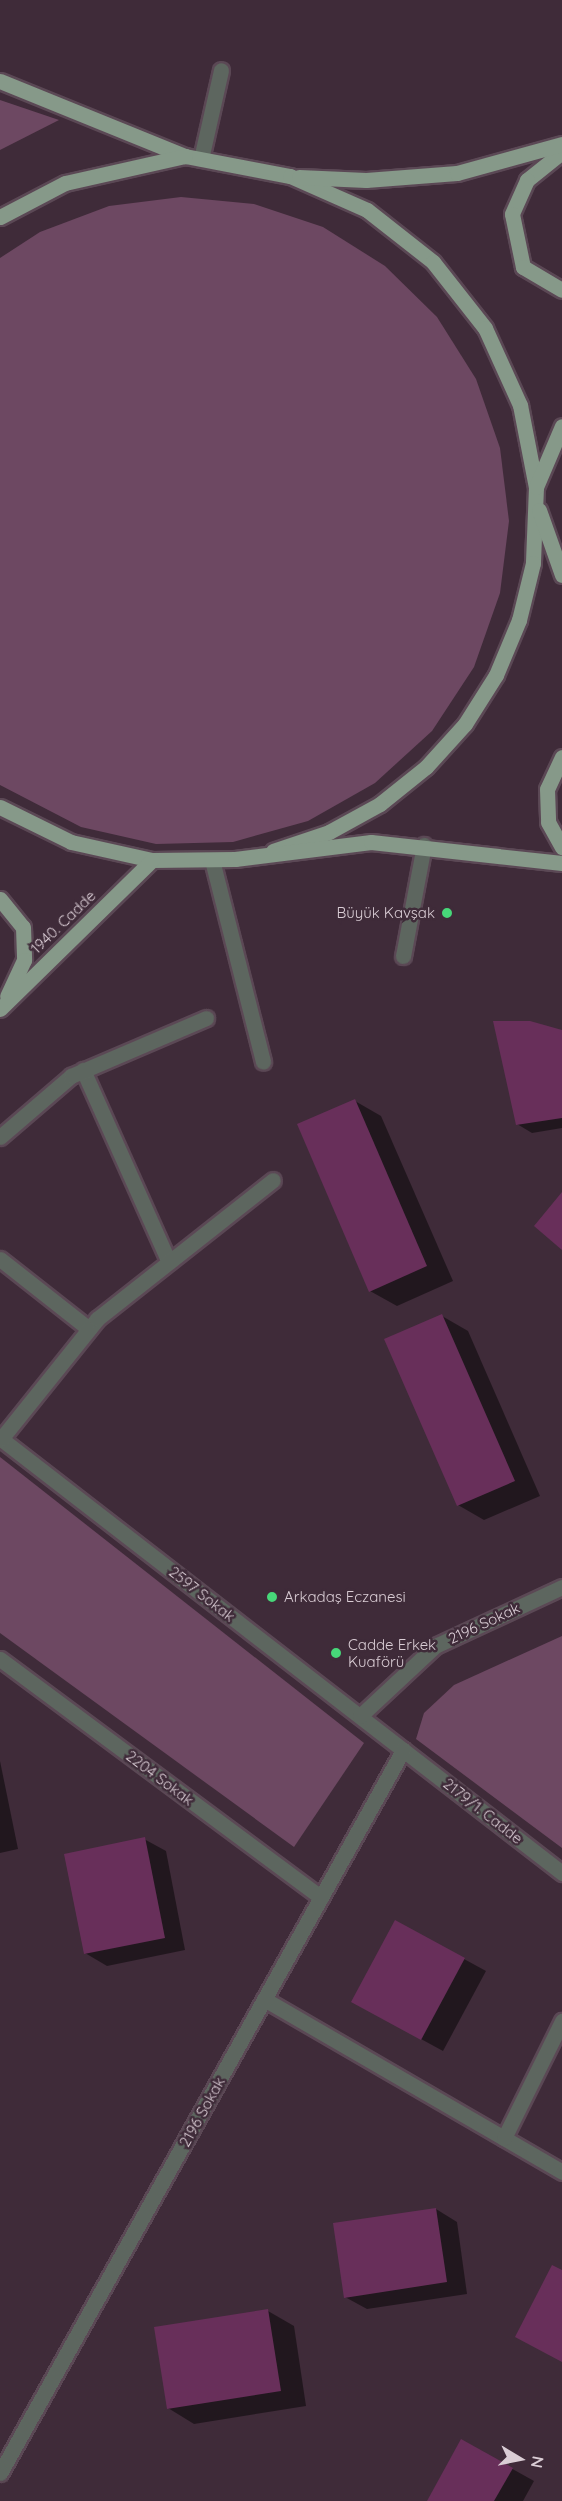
<!DOCTYPE html>
<html>
<head>
<meta charset="utf-8">
<style>
  body { margin:0 }
  #map { position:relative; width:562px; height:2501px; overflow:hidden; background:#3f2b39; font-family:Quicksand,sans-serif }
  div>[style] { position:absolute }
  .green>* { inset:0; background:#6d4862 }
  .shadow>* { inset:0; background:#0007 }
  .building>* { inset:0; background:#682f5a }
  .roads { filter:drop-shadow(2px 0 #5b4855) drop-shadow(-2px 0 #5b4855) drop-shadow(0 2px #5b4855) drop-shadow(0 -2px #5b4855) }
  .minor>* { height:15px; margin:-7.5px; padding:0 7.5px; transform-origin:7.5px; border-radius:7.5px; background:#5d665f }
  .major>* { height:15px; margin:-7.5px; padding:0 7.5px; transform-origin:7.5px; border-radius:7.5px; background:#869989 }
  .dots>* { width:16px; height:16px; translate:-50% -50%; box-sizing:border-box; border:3px solid #3f2b39; border-radius:50% }
  span { translate:-50% -50%; white-space:nowrap; text-align:center; line-height:1.15; -webkit-text-stroke:5px #3f2b39; paint-order:stroke }
  .poi-label { font-size:15px; color:#dacdd5 }
  .right { translate:-100% -50%; text-align:right }
  .left { translate:0 -50%; text-align:left }
  .street-label { font-size:15px; color:#dacdd5 }
  .north { position:absolute; left:490px; top:2429px; width:60px; height:60px; -webkit-text-stroke:4px #3f2b39; paint-order:stroke; rotate:100deg; font-size:16px; font-weight:700; line-height:24px; text-align:center; color:#dacdd5 }
  .north::after { content:''; display:block; margin:auto; width:21px; height:27px; background:#dacdd5; clip-path:polygon(50% 0,100% 100%,50% 72%,0 100%) }
</style>
</head>
<body>
<div id="map">
  <div class="green">
    <div style="clip-path:polygon(0 100px,59px 120px,0 150px)"></div>
    <div style="clip-path:polygon(181px 197px,254px 204px,323px 227px,385px 266px,437px 317px,476px 379px,500px 448px,509px 521px,500px 593px,474px 667px,432px 731px,375px 783px,308px 821px,233px 842px,156px 844px,81px 827px,0 785px,0 258px,40px 232px,109px 206px)"></div>
    <div style="clip-path:polygon(0 1457px,364px 1743px,294px 1847px,0 1633px)"></div>
    <div style="clip-path:polygon(562px 1636px,562px 1848px,416px 1739px,424px 1713px,454px 1685px)"></div>
  </div>
  <div class="shadow">
    <div style="clip-path:polygon(562px 1032px,562px 1128px,532px 1133px,517px 1124px)"></div>
    <div style="clip-path:polygon(355px 1101px,381px 1116px,453px 1281px,397px 1306px,370px 1291px)"></div>
    <div style="clip-path:polygon(442px 1316px,468px 1331px,540px 1496px,484px 1520px,458px 1505px)"></div>
    <div style="clip-path:polygon(0 1761px,18px 1849px,0 1853px)"></div>
    <div style="clip-path:polygon(144px 1839px,166px 1851px,185px 1950px,107px 1966px,85px 1953px)"></div>
    <div style="clip-path:polygon(464px 1959px,486px 1971px,443px 2051px,375px 2014px)"></div>
    <div style="clip-path:polygon(436px 2209px,457px 2222px,467px 2294px,367px 2309px,345px 2297px)"></div>
    <div style="clip-path:polygon(268px 2311px,294px 2326px,306px 2406px,194px 2424px,168px 2408px)"></div>
    <div style="clip-path:polygon(462px 2441px,534px 2481px,523px 2501px,428px 2501px)"></div>
  </div>
  <div class="building">
    <div style="clip-path:polygon(493px 1021px,530px 1021px,562px 1030px,562px 1118px,516px 1125px)"></div>
    <div style="clip-path:polygon(355px 1099px,427px 1266px,369px 1292px,297px 1124px)"></div>
    <div style="clip-path:polygon(562px 1192px,562px 1250px,534px 1226px)"></div>
    <div style="clip-path:polygon(442px 1314px,515px 1481px,457px 1506px,384px 1339px)"></div>
    <div style="clip-path:polygon(145px 1837px,165px 1938px,84px 1954px,64px 1854px)"></div>
    <div style="clip-path:polygon(395px 1920px,465px 1958px,421px 2040px,351px 2002px)"></div>
    <div style="clip-path:polygon(436px 2208px,447px 2282px,344px 2298px,333px 2223px)"></div>
    <div style="clip-path:polygon(552px 2265px,562px 2270px,562px 2362px,515px 2337px)"></div>
    <div style="clip-path:polygon(268px 2309px,281px 2391px,167px 2409px,154px 2327px)"></div>
    <div style="clip-path:polygon(461px 2439px,513px 2468px,494px 2501px,427px 2501px)"></div>
  </div>
  <div class="roads">
    <div class="minor">
      <div style="left:201px;top:159px;width:91px;rotate:-77.3deg"></div>
      <div style="left:212px;top:860px;width:208px;rotate:75.8deg"></div>
      <div style="left:403px;top:956px;width:113px;rotate:-79.3deg"></div>
      <div style="left:83px;top:1070px;width:210px;rotate:65.9deg"></div>
      <div style="left:0;top:1137px;width:94px;rotate:-40.7deg"></div>
      <div style="left:71px;top:1076px;width:147px;rotate:-23.2deg"></div>
      <div style="left:0;top:1259px;width:113px;rotate:38.2deg"></div>
      <div style="left:0;top:1438px;width:711px;rotate:37.74deg"></div>
      <div style="left:1px;top:1439px;width:154px;rotate:-51.3deg"></div>
      <div style="left:97px;top:1319px;width:224px;rotate:-38.3deg"></div>
      <div style="left:0;top:1659px;width:400px;rotate:36.6deg"></div>
      <div style="left:360px;top:1716px;width:103px;rotate:-43deg"></div>
      <div style="left:435px;top:1646px;width:140px;rotate:-24.9deg"></div>
      <div style="left:264px;top:1999px;width:345px;rotate:30.1deg"></div>
      <div style="left:504px;top:2138px;width:131px;rotate:-63.6deg"></div>
      <div style="left:0;top:2473px;width:828px;rotate:-60.86deg"></div>
    </div>
    <div class="major">
      <div style="left:0;top:81px;width:200px;rotate:22.1deg"></div>
      <div style="left:185px;top:156px;width:107px;rotate:10.8deg"></div>
      <div style="left:290px;top:176px;width:84px;rotate:23.8deg"></div>
      <div style="left:367px;top:210px;width:84px;rotate:38.2deg"></div>
      <div style="left:433px;top:262px;width:84px;rotate:51.8deg"></div>
      <div style="left:485px;top:328px;width:85px;rotate:65.6deg"></div>
      <div style="left:520px;top:405px;width:84px;rotate:79deg"></div>
      <div style="left:536px;top:487px;width:76px;rotate:92.3deg"></div>
      <div style="left:533px;top:563px;width:59px;rotate:103.8deg"></div>
      <div style="left:519px;top:620px;width:60px;rotate:112.7deg"></div>
      <div style="left:496px;top:675px;width:58px;rotate:122.3deg"></div>
      <div style="left:465px;top:724px;width:58px;rotate:132.2deg"></div>
      <div style="left:426px;top:767px;width:59px;rotate:141.2deg"></div>
      <div style="left:380px;top:804px;width:58px;rotate:151.2deg"></div>
      <div style="left:329px;top:832px;width:59px;rotate:161.3deg"></div>
      <div style="left:562px;top:152px;width:45px;rotate:141.3deg"></div>
      <div style="left:527px;top:180px;width:37px;rotate:114deg"></div>
      <div style="left:512px;top:214px;width:54px;rotate:78.3deg"></div>
      <div style="left:523px;top:267px;width:45px;rotate:30.5deg"></div>
      <div style="left:299px;top:177px;width:67px;rotate:2.6deg"></div>
      <div style="left:366px;top:180px;width:91px;rotate:-4.4deg"></div>
      <div style="left:457px;top:173px;width:109px;rotate:-15.4deg"></div>
      <div style="left:0;top:217px;width:73px;rotate:-27.6deg"></div>
      <div style="left:65px;top:183px;width:123px;rotate:-12.7deg"></div>
      <div style="left:536px;top:487px;width:66px;rotate:-66.9deg"></div>
      <div style="left:539px;top:510px;width:69px;rotate:70.5deg"></div>
      <div style="left:562px;top:757px;width:35px;rotate:115deg"></div>
      <div style="left:547px;top:789px;width:33px;rotate:88deg"></div>
      <div style="left:548px;top:822px;width:29px;rotate:61deg"></div>
      <div style="left:0;top:807px;width:79px;rotate:26.2deg"></div>
      <div style="left:71px;top:842px;width:83px;rotate:12.5deg"></div>
      <div style="left:152px;top:860px;width:83px;rotate:-0.7deg"></div>
      <div style="left:235px;top:859px;width:137px;rotate:-7.1deg"></div>
      <div style="left:371px;top:842px;width:192px;rotate:6.3deg"></div>
      <div style="left:0;top:899px;width:36px;rotate:51deg"></div>
      <div style="left:23px;top:927px;width:33px;rotate:88deg"></div>
      <div style="left:24px;top:960px;width:40px;rotate:115deg"></div>
      <div style="left:0;top:1009px;width:213px;rotate:-44.4deg"></div>
    </div>
  </div>
  <div class="dots">
    <div style="left:447px;top:913px;background:#47d779"></div>
    <div style="left:272px;top:1597px;background:#47d779"></div>
    <div style="left:336px;top:1653px;background:#47d779"></div>
  </div>
  <div class="poi-label">
    <span class="right" style="left:435px;top:913px">Büyük Kavşak</span>
    <span class="left" style="left:284px;top:1597px">Arkadaş Eczanesi</span>
    <span class="left" style="left:348px;top:1653px">Cadde Erkek<br>Kuaförü</span>
  </div>
  <div class="street-label">
    <span style="left:63px;top:922px;rotate:-44deg">1940. Cadde</span>
    <span style="left:202px;top:1594px;rotate:38deg">2597 Sokak</span>
    <span style="left:484px;top:1623px;rotate:-25deg">2196 Sokak</span>
    <span style="left:160px;top:1778px;rotate:37deg">2204 Sokak</span>
    <span style="left:483px;top:1811px;rotate:38deg">2179/1. Cadde</span>
    <span style="left:202px;top:2112px;rotate:-61deg">2196 Sokak</span>
  </div>
  <div class="north">N</div>
</div>
</body>
</html>
